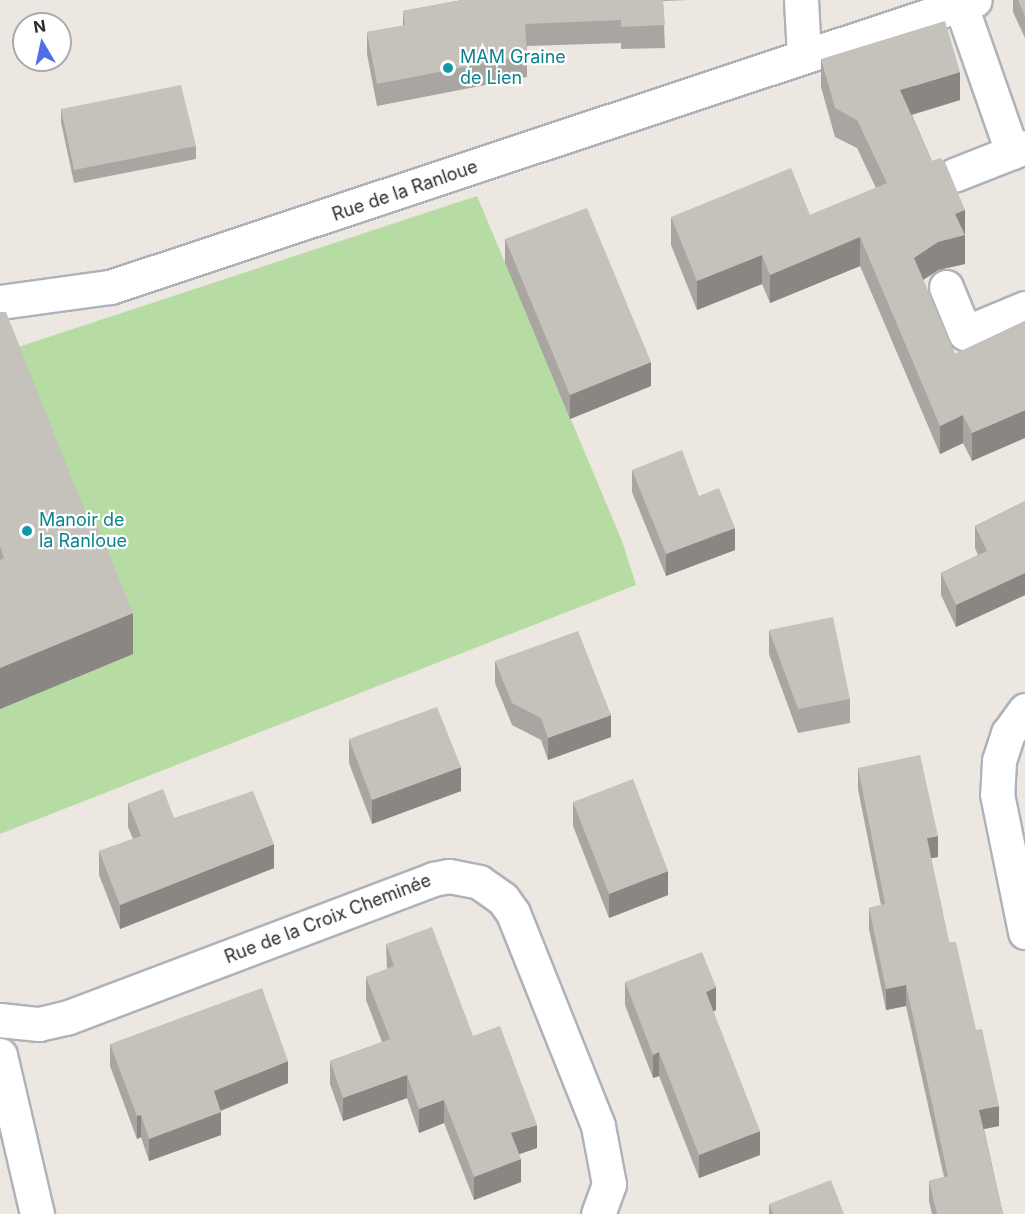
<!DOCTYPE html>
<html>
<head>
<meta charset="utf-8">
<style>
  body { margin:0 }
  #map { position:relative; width:1025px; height:1214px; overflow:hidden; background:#ece7e0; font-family:Inter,sans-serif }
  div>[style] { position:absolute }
  .green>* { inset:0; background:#b6dca3 }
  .roads { filter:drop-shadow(2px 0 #b0b2bb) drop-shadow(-2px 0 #b0b2bb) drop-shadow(0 2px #b0b2bb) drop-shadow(0 -2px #b0b2bb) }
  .minor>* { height:33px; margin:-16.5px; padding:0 16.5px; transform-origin:16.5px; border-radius:16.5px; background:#fff }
  .wall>* { inset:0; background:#a9a6a1 }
  .shaded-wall>* { inset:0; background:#8a8783 }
  .building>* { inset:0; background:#c5c1bb }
  .dots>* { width:16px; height:16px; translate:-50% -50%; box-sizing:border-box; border:3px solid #fff; border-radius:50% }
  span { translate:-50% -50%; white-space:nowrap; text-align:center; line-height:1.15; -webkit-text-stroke:4.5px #fff; paint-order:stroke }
  .culture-label { font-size:18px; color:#0d838f }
  .left { translate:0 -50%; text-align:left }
  .street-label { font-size:18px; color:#2c2c2c }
  .north { position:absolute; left:12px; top:12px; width:60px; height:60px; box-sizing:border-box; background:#fff; border:2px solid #ababab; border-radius:50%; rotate:351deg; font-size:16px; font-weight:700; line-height:24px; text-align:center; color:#2c2c2c }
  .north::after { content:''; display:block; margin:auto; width:21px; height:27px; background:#526ee7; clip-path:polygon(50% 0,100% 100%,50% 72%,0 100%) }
</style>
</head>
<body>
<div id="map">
  <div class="green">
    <div style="clip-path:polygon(477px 196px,622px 541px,636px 585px,0 834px,0 353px)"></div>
  </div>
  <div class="roads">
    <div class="minor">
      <div style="left:801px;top:0;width:56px;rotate:86.9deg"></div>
      <div style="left:961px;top:6px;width:155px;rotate:70.7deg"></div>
      <div style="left:954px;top:175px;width:76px;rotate:-21.5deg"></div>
      <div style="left:946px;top:287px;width:50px;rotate:67.6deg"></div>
      <div style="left:965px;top:333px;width:65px;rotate:-22.6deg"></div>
      <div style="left:0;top:302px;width:111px;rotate:-7.8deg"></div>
      <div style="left:110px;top:287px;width:911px;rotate:-18.36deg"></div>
      <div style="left:1025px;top:710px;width:29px;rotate:126deg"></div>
      <div style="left:1008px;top:733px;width:29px;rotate:108deg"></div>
      <div style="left:999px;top:761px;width:33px;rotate:93deg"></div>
      <div style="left:997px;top:794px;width:141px;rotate:78.5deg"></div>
      <div style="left:0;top:1020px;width:39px;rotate:6deg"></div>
      <div style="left:39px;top:1024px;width:28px;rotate:-13deg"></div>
      <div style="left:66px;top:1018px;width:392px;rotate:-20.7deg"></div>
      <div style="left:433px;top:879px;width:16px;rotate:-11deg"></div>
      <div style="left:449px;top:876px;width:31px;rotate:11deg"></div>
      <div style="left:479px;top:882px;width:29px;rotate:35deg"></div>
      <div style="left:503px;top:899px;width:17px;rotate:54deg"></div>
      <div style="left:513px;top:913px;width:229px;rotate:68.2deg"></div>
      <div style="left:598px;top:1126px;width:59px;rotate:79.3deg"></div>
      <div style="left:609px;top:1184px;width:32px;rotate:110deg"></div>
      <div style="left:0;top:1055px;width:163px;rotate:76.9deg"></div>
    </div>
  </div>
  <div class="wall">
    <div style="clip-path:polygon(462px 0,688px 0,663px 1px,665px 48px,621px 49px,621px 43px,527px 46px,527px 77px,377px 106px,367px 54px,367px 32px,403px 26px,403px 11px)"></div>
    <div style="clip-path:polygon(1013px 0,1025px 0,1025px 38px,1013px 12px)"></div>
    <div style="clip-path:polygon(821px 59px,960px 100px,912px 115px,932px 161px,965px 210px,965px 264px,938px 270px,923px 280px,955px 354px,1025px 321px,972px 461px,963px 443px,940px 454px,860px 266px,770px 303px,762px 284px,697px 310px,671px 245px,671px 217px,810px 215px,876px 188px,857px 148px,835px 137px,821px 87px)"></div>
    <div style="clip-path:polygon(61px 109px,196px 146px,196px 159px,74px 183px,61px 122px)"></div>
    <div style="clip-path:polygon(505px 239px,651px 386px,570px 419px,505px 263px)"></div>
    <div style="clip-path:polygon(0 312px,133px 654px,0 709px)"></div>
    <div style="clip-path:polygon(632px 470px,699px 496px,735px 550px,666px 576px,632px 492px)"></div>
    <div style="clip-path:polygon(1025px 501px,1025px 595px,956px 627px,941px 595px,941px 573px,978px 555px,975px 548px,975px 526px)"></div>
    <div style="clip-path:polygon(769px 630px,850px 699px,850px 723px,798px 733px,769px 654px)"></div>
    <div style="clip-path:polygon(495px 661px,611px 737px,548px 760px,541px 740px,512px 725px,495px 683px)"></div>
    <div style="clip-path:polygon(349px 739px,461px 791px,372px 824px,349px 763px)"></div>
    <div style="clip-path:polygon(858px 768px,938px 857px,931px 858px,949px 942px,999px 1126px,984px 1129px,1003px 1214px,932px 1214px,929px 1201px,929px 1181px,944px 1177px,906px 1006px,886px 1010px,869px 929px,869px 908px,881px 905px,858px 789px)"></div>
    <div style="clip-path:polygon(573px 802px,668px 895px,609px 918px,573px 826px)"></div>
    <div style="clip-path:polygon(128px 803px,174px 818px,274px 868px,120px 929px,99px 875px,99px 851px,133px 839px,128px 827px)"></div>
    <div style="clip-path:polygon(386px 944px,473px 1036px,537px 1148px,519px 1154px,521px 1182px,474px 1200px,444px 1123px,419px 1133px,407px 1098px,343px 1121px,330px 1084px,330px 1061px,382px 1042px,366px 1000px,366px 977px,387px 969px)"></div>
    <div style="clip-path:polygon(625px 982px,716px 1010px,713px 1012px,760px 1155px,699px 1178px,659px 1076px,653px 1078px,625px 1005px)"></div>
    <div style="clip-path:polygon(110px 1044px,288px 1083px,221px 1111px,221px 1135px,149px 1161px,141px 1137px,137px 1139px,110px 1066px)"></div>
    <div style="clip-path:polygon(769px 1204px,844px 1214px,769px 1214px)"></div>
  </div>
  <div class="shaded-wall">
    <div style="clip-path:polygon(960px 72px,960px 100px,900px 118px,900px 90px)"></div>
    <div style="clip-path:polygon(965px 210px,965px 264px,938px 270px,914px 286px,914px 258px,955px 214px)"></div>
    <div style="clip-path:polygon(860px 237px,860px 266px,770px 303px,770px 275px)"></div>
    <div style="clip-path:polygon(762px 255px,762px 284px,697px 310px,697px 281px)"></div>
    <div style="clip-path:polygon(651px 362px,651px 386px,570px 419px,570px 395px)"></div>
    <div style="clip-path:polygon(1025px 410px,1025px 438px,972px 461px,972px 433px)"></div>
    <div style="clip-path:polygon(963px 415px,963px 443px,940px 454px,940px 426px)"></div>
    <div style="clip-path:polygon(735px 528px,735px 550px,666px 576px,666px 554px)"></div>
    <div style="clip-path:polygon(1025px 573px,1025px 595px,956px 627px,956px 605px)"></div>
    <div style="clip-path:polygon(133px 613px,133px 654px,0 709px,0 668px)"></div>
    <div style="clip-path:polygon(611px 715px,611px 737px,548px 760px,548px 738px)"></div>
    <div style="clip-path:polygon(461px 767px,461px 791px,372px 824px,372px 800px)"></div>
    <div style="clip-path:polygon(938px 836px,938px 857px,927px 859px,927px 838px)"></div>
    <div style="clip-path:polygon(274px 844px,274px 868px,120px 929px,120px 905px)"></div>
    <div style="clip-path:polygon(668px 871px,668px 895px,609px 918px,609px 894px)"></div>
    <div style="clip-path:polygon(906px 985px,906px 1006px,886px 1010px,886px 989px)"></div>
    <div style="clip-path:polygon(716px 987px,716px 1010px,706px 1015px,706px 992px)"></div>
    <div style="clip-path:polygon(659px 1052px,659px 1076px,653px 1078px,653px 1055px)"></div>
    <div style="clip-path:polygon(288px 1061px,288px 1083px,214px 1113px,214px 1091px)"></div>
    <div style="clip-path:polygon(407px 1075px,407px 1098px,343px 1121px,343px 1098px)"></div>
    <div style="clip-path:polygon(444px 1100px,444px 1123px,419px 1133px,419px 1109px)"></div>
    <div style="clip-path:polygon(999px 1106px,999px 1126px,979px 1130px,979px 1110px)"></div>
    <div style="clip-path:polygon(221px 1112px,221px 1135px,149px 1161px,149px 1139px)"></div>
    <div style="clip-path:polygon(141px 1115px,141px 1137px,137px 1139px,137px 1116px)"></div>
    <div style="clip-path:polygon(537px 1125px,537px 1148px,511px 1157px,511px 1133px)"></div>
    <div style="clip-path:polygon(760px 1131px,760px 1155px,699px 1178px,699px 1155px)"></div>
    <div style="clip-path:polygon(521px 1159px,521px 1182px,474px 1200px,474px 1177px)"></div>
  </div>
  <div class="building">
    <div style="clip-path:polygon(462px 0,663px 0,665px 25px,621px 27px,621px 20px,525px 24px,527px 55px,377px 84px,367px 32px,405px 25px,403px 11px)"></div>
    <div style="clip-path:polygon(1018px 0,1025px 0,1025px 16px)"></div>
    <div style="clip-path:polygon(945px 21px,960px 72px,900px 90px,932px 161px,940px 158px,945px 162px,965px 210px,955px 214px,965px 235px,938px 242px,914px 258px,955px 354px,1025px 321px,1025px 410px,972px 433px,963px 415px,940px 426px,860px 237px,770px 275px,762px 255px,697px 281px,671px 217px,791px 168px,810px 215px,887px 183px,857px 120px,835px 108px,821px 59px)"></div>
    <div style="clip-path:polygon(181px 85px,196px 146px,74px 170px,61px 109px)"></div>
    <div style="clip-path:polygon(587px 208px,651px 362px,570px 395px,505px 239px)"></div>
    <div style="clip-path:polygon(0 312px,6px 312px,90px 524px,96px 522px,133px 613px,0 668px,0 560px,4px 558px,0 546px)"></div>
    <div style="clip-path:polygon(682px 450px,699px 496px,719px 488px,735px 528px,666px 554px,632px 470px)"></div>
    <div style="clip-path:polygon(1025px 501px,1025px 573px,956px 605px,941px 573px,987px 551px,975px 526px)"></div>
    <div style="clip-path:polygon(833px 617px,850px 699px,798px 709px,769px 630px)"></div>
    <div style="clip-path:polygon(578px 631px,611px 715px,548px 738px,541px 718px,512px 703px,495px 661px)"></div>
    <div style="clip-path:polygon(437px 707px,461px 767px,372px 800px,349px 739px)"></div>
    <div style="clip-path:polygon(920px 755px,938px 836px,927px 838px,949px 942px,956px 942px,976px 1030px,982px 1029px,999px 1106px,979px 1110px,1003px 1214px,937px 1214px,929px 1181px,948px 1176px,906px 985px,886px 989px,869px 908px,885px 904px,858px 768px)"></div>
    <div style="clip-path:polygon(633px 779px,668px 871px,609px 894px,573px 802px)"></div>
    <div style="clip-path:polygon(163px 789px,174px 818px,253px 791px,274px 844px,120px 905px,99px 851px,141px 836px,128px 803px)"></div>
    <div style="clip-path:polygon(432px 927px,473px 1036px,500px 1026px,537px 1125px,511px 1133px,521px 1159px,474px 1177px,444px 1100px,419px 1109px,407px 1075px,343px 1098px,330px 1061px,390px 1039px,366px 977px,394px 966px,386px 944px)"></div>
    <div style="clip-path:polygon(702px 952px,716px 987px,706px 992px,760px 1131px,699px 1155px,659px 1052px,653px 1055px,625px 982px)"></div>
    <div style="clip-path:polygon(262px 988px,288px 1061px,214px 1091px,221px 1112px,149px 1139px,141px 1115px,137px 1116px,110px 1044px)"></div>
    <div style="clip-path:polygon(831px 1180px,844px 1214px,773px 1214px,769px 1204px)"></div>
  </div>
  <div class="dots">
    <div style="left:448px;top:68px;background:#0f9aa8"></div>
    <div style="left:27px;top:531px;background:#0f9aa8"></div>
  </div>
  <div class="culture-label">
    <span class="left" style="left:460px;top:68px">MAM Graine<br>de Lien</span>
    <span class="left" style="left:39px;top:531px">Manoir de<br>la Ranloue</span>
  </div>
  <div class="street-label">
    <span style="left:405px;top:191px;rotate:-19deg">Rue de la Ranloue</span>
    <span style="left:328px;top:919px;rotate:-21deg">Rue de la Croix Cheminée</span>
  </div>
  <div class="north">N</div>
</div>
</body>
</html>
